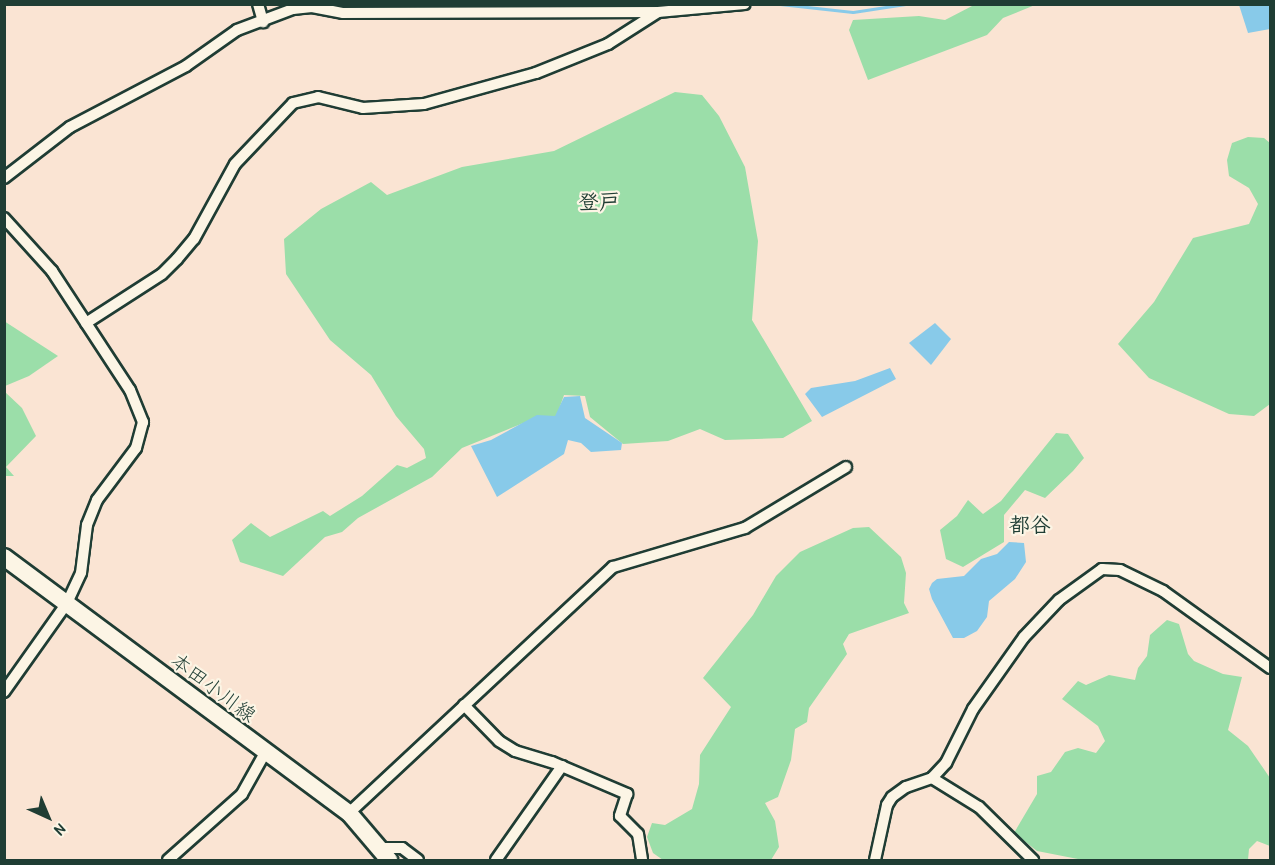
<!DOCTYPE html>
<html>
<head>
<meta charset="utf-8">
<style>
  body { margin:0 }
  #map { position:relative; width:1275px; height:865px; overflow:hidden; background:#fae4d3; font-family:"Patrick Hand","Klee One",sans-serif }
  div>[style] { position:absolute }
  .green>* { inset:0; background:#9bdea9 }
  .water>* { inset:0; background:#88cae9 }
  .stream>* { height:3px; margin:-1.5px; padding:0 1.5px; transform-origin:1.5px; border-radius:1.5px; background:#88cae9 }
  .roads { filter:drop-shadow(2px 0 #1f3d34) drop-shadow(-2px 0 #1f3d34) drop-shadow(0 2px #1f3d34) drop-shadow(0 -2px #1f3d34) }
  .minor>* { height:10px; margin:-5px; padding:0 5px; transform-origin:5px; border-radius:5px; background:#fcf5e5 }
  .secondary>* { height:16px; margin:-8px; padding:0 8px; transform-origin:8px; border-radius:8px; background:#fcf5e5 }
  span { translate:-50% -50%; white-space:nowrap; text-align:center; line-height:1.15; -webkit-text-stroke:4.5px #fcf5e5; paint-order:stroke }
  .street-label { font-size:20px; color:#1f3d34 }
  .neighbourhood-label { font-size:21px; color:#1f3d34; font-weight:700 }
  .frame { position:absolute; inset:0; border:6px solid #1f3d34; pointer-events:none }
  .north { position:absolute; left:18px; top:787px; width:60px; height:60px; -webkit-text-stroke:4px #fcf5e5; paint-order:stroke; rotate:136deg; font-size:16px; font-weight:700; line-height:24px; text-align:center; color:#1f3d34 }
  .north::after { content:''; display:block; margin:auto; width:21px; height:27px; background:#1f3d34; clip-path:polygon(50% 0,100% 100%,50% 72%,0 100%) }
</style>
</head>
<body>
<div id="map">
  <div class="green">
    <div style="clip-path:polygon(974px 5px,1035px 5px,1003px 18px,987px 35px,868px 80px,849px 30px,853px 20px,919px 16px,945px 20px)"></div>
    <div style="clip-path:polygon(675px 92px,702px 95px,719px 116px,745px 167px,758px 241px,752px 320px,812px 421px,783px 438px,725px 440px,700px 429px,668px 441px,623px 444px,590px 417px,585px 396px,564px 395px,556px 418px,536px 418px,462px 448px,432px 477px,358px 518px,342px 532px,325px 537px,283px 576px,240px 562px,232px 540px,251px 523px,270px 537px,323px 511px,330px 516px,362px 496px,397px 465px,407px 468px,426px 458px,424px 449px,396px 416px,371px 375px,330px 340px,286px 274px,284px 239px,321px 209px,371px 182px,387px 195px,462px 167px,554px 151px)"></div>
    <div style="clip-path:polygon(1248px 137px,1264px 138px,1270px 143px,1270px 404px,1254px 416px,1229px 414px,1149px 378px,1118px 344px,1154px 302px,1193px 238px,1249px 224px,1258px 204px,1249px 188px,1229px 176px,1227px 160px,1232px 143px)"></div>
    <div style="clip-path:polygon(4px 321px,58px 356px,29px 376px,5px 386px)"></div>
    <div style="clip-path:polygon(4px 391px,22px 408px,36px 436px,6px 467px,14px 476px,5px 476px)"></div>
    <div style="clip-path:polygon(1056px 433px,1068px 434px,1084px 458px,1073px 471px,1045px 498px,1025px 490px,1004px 515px,1004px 542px,963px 567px,946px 559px,940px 530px,957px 516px,968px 500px,983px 514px,1001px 501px)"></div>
    <div style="clip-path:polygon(869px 527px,901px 557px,906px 573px,904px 603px,909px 613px,849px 634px,843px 644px,847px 654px,809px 708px,807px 722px,795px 729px,791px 760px,778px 797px,765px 803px,775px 821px,779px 847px,771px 860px,663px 860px,653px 853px,647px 837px,652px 823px,665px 825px,692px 809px,699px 784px,700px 755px,731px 707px,703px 678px,753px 615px,776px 576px,800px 552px,853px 528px)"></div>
    <div style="clip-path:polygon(1167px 620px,1179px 624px,1188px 654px,1194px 661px,1223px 674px,1242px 677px,1228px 730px,1248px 746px,1270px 778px,1270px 846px,1257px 841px,1249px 849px,1248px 860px,1083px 860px,1037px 851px,1014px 833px,1037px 794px,1037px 776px,1051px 772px,1065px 752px,1078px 748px,1096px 753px,1105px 741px,1098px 726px,1062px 699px,1078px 681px,1086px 685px,1109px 675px,1135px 680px,1138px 668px,1147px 656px,1150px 635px)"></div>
  </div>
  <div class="water">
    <div style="clip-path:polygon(1239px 5px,1270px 5px,1270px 29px,1248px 33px)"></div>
    <div style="clip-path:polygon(935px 323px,951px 339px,931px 365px,909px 343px)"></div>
    <div style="clip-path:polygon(890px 368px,896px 379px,822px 417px,805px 394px,811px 388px,855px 381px)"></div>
    <div style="clip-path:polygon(580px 396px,585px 418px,622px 443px,621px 450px,591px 452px,581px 443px,568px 440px,564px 454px,497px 497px,471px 446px,491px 440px,537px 415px,555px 416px,564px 397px)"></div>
    <div style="clip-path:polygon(1009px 542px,1024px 543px,1026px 562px,1015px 579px,989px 601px,987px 617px,977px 631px,964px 638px,953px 638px,932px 599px,929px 589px,932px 583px,937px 579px,964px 576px,981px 559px,997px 554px)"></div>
  </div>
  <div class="stream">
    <div style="left:780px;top:4px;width:73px;rotate:6.3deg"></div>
    <div style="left:853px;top:12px;width:53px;rotate:-8.7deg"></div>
  </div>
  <div class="roads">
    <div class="minor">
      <div style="left:258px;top:4px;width:19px;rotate:74deg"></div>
      <div style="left:4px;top:178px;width:83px;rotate:-37.7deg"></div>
      <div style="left:70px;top:127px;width:131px;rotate:-27.7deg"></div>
      <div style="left:186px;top:66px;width:62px;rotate:-35.2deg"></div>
      <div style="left:237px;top:30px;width:60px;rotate:-20.6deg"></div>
      <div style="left:293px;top:9px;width:19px;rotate:-6deg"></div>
      <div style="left:312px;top:7px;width:32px;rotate:11deg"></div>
      <div style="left:343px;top:13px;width:315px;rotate:-0.2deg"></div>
      <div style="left:4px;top:218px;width:72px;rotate:47.8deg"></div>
      <div style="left:52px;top:271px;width:142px;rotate:56.8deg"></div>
      <div style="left:130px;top:390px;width:35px;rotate:68deg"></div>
      <div style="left:143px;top:422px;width:27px;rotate:105deg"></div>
      <div style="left:136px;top:448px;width:65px;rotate:126.9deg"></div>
      <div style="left:97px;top:500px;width:27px;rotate:112deg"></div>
      <div style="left:87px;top:525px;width:48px;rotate:97.1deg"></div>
      <div style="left:81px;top:573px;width:33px;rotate:115deg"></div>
      <div style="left:67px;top:603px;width:109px;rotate:125.3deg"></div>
      <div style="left:86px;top:323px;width:90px;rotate:-32.8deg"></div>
      <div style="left:162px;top:274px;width:21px;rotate:-45deg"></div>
      <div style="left:177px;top:259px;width:26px;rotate:-50deg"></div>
      <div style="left:194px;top:239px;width:85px;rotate:-61.3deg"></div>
      <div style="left:235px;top:164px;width:84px;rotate:-46.4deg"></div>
      <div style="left:293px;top:103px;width:26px;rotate:-13deg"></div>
      <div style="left:318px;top:97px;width:46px;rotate:13.7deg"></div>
      <div style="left:363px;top:108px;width:61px;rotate:-3.8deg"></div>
      <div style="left:424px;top:104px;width:116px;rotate:-15.5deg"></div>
      <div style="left:536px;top:73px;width:78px;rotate:-21.9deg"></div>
      <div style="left:608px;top:44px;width:59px;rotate:-32.6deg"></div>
      <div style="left:658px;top:12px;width:87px;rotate:-5.3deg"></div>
      <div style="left:464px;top:705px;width:50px;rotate:45.8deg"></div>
      <div style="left:499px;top:741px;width:19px;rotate:32deg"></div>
      <div style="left:515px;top:751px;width:39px;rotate:17deg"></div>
      <div style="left:552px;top:762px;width:82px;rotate:23.1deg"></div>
      <div style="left:627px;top:794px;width:23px;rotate:108deg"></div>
      <div style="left:620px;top:816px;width:25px;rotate:45deg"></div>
      <div style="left:638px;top:834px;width:26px;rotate:81deg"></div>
      <div style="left:932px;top:778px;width:55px;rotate:31.7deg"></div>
      <div style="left:979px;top:807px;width:76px;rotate:44.5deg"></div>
      <div style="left:349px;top:813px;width:361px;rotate:-43deg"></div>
      <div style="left:613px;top:567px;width:138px;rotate:-16.5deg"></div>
      <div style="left:745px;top:528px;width:118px;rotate:-31.1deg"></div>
      <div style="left:381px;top:848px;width:21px"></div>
      <div style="left:402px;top:848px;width:20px;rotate:37deg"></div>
      <div style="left:168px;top:860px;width:99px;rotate:-41.7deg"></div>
      <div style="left:242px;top:794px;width:49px;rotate:-60.8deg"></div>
      <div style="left:496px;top:860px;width:115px;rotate:-54.9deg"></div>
      <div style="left:875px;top:860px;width:56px;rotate:-77.7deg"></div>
      <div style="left:887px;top:805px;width:9px;rotate:-58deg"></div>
      <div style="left:892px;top:797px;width:17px;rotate:-36deg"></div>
      <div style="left:906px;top:787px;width:28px;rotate:-19deg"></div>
      <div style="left:932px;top:778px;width:21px;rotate:-47deg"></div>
      <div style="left:946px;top:763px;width:60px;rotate:-63.4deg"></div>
      <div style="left:973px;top:709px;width:88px;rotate:-54.7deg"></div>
      <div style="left:1024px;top:637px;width:51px;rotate:-46.6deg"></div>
      <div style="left:1059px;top:600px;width:53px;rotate:-35.8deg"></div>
      <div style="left:1102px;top:569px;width:18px;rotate:3deg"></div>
      <div style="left:1120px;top:570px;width:48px;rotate:26deg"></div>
      <div style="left:1163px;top:591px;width:132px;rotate:35.7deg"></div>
    </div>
    <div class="secondary">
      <div style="left:4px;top:557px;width:430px;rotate:36.6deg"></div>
      <div style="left:349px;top:813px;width:62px;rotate:49.6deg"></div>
    </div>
  </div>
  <div class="street-label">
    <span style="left:214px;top:687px;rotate:37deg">本田小川線</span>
  </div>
  <div class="neighbourhood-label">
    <span style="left:599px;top:202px">登戸</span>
    <span style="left:1030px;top:525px">都谷</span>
  </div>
  <div class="frame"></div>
  <div class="north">N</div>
</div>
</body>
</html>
